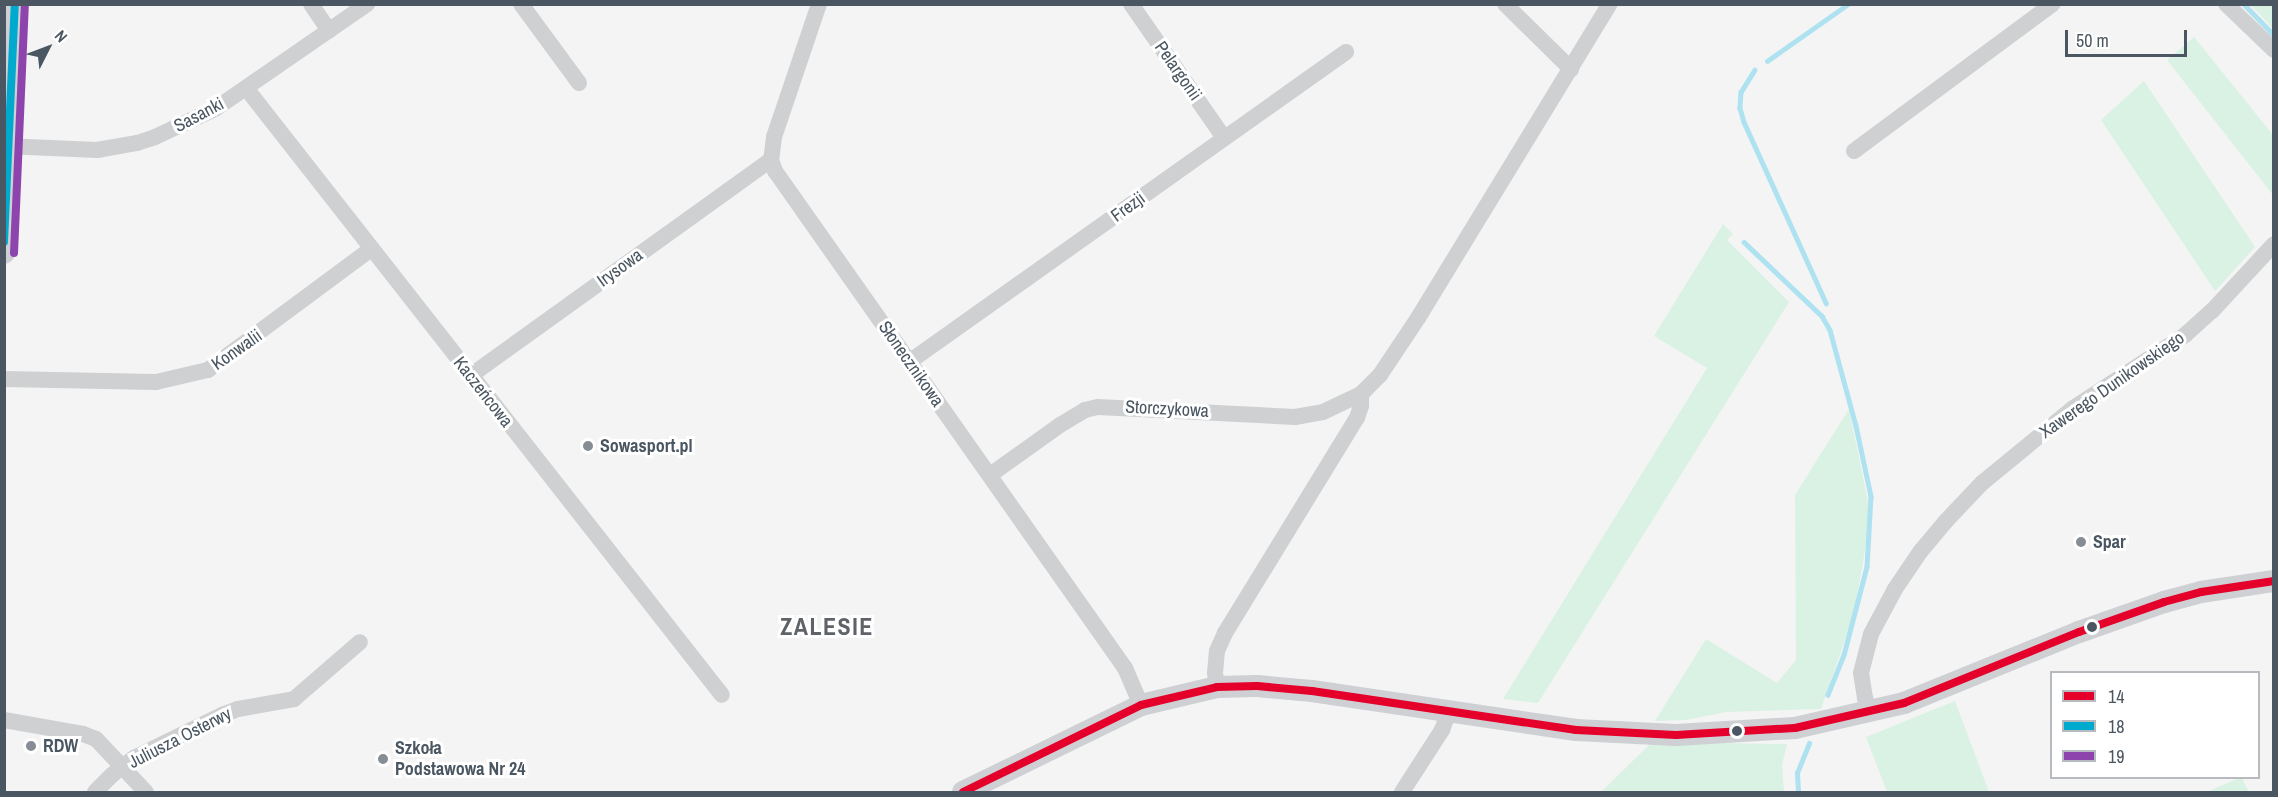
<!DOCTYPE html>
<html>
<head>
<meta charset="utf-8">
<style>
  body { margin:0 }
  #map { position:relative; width:2278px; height:797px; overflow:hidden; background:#f4f4f4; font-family:"Archivo Narrow",sans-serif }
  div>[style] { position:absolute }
  .green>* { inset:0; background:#d9f2e3 }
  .stream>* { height:4.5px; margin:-2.25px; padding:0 2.25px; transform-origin:2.25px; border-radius:2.25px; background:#aee2f0 }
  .street>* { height:16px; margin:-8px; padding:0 8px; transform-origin:8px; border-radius:8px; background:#ced0d2 }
  .secondary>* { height:22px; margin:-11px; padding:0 11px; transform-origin:11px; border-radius:11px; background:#ced0d4 }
  .bus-1>* { height:8px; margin:-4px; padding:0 4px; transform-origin:4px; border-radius:4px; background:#e4002b }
  .bus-2>* { height:8px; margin:-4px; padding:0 4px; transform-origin:4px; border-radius:4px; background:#00a9ce }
  .bus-3>* { height:8px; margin:-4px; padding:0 4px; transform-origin:4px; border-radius:4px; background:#8e44ad }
  .dots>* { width:16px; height:16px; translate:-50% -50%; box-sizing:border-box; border:3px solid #fff; border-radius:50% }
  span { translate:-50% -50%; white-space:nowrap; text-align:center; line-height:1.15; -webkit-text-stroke:6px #fff; paint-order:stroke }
  .street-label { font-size:18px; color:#4a5661 }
  .poi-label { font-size:18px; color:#4a5661; font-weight:700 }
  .left { translate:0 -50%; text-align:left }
  .district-label { font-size:24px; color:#5f6368; font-weight:700; letter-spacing:1.5px }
  .frame { position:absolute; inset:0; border:6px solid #4a5661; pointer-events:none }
  .legend { position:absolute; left:2050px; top:671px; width:210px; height:108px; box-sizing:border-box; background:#fff; border:2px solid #b7bbc0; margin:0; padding:8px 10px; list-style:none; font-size:18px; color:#4a5661 }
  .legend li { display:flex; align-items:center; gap:12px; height:30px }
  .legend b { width:30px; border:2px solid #b7bbc0 }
  .north { position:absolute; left:18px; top:18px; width:60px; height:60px; -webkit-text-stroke:4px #fff; paint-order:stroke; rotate:48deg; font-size:16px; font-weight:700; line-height:24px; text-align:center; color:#4a5661 }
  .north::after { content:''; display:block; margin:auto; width:21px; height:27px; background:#4a5661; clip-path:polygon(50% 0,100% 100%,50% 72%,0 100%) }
  .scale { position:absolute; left:2065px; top:30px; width:122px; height:27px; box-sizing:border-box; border:3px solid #4a5661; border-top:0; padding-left:8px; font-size:18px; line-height:21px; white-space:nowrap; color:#4a5661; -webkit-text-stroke:4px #fff; paint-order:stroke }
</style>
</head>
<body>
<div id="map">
  <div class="green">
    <div style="clip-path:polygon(2250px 5px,2273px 5px,2273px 29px,2259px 13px)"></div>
    <div style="clip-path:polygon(2194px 37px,2273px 135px,2273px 195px,2167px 60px)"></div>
    <div style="clip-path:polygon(2144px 81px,2255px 247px,2215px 291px,2101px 120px)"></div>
    <div style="clip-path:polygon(1723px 224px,1733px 234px,1727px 240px,1789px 302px,1538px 703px,1503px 699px,1707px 368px,1654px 336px)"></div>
    <div style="clip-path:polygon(1849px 409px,1868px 502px,1868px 533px,1854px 614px,1821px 709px,1726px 712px,1686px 720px,1655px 721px,1706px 639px,1777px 683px,1796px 660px,1795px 495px)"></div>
    <div style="clip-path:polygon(1955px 701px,1989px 792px,1887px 792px,1866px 737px)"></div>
    <div style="clip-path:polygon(1652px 742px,1787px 744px,1782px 765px,1784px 792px,1601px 792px)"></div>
    <div style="clip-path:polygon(2239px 778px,2242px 778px,2249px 792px,2207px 792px)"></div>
  </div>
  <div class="stream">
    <div style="left:2244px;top:4px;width:43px;rotate:45.9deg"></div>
    <div style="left:1767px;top:61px;width:99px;rotate:-35.1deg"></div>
    <div style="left:1755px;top:70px;width:26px;rotate:122deg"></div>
    <div style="left:1741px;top:92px;width:16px;rotate:94deg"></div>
    <div style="left:1740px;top:108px;width:15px;rotate:74deg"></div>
    <div style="left:1744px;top:122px;width:199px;rotate:65.6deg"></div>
    <div style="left:1744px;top:242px;width:108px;rotate:43.5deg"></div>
    <div style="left:1822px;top:316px;width:16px;rotate:60deg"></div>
    <div style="left:1830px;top:330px;width:99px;rotate:74.8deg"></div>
    <div style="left:1856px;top:426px;width:72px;rotate:77.9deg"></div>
    <div style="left:1871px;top:496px;width:71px;rotate:93.2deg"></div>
    <div style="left:1867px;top:567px;width:91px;rotate:104.6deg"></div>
    <div style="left:1844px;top:655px;width:43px;rotate:111.8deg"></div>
    <div style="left:1798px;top:792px;width:19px;rotate:-93deg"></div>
    <div style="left:1797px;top:773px;width:32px;rotate:-68deg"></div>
  </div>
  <div class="street">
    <div style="left:311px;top:4px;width:32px;rotate:56deg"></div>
    <div style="left:521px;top:4px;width:98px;rotate:53.7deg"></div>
    <div style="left:819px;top:4px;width:140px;rotate:108.7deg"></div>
    <div style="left:774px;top:137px;width:23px;rotate:97deg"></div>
    <div style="left:771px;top:160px;width:12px;rotate:70deg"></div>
    <div style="left:775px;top:171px;width:608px;rotate:54.85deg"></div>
    <div style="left:1125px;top:668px;width:40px;rotate:66.6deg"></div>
    <div style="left:1131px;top:4px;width:163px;rotate:55.2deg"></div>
    <div style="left:1505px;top:4px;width:93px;rotate:44.6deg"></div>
    <div style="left:2226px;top:4px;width:66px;rotate:43.8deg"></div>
    <div style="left:246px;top:88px;width:771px;rotate:51.9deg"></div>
    <div style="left:4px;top:146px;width:93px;rotate:2.5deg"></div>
    <div style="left:97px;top:150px;width:41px;rotate:-9.9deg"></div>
    <div style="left:137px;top:143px;width:19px;rotate:-18deg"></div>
    <div style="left:155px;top:137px;width:66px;rotate:-25deg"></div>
    <div style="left:215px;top:109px;width:185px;rotate:-34.6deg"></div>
    <div style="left:1854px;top:151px;width:247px;rotate:-36.5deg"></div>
    <div style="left:909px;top:362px;width:536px;rotate:-35.35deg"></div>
    <div style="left:470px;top:376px;width:370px;rotate:-35.7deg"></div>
    <div style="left:4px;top:379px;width:152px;rotate:1.1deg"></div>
    <div style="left:156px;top:382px;width:53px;rotate:-13deg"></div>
    <div style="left:208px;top:370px;width:203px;rotate:-36.6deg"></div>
    <div style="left:990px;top:475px;width:86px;rotate:-35.5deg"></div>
    <div style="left:1060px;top:425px;width:29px;rotate:-31deg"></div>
    <div style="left:1085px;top:410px;width:13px;rotate:-13deg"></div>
    <div style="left:1098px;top:407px;width:197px;rotate:2.9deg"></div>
    <div style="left:1295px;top:417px;width:28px;rotate:-10deg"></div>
    <div style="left:1323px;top:412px;width:42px;rotate:-25.3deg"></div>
    <div style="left:1361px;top:394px;width:27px;rotate:-45deg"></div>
    <div style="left:1380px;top:375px;width:69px;rotate:-56.3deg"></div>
    <div style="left:1418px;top:318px;width:368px;rotate:-58.6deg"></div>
    <div style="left:1217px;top:687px;width:14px;rotate:-98deg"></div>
    <div style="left:1215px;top:673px;width:22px;rotate:-85deg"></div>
    <div style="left:1217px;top:651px;width:20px;rotate:-66deg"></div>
    <div style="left:1225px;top:633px;width:252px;rotate:-58.5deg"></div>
    <div style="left:1357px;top:418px;width:13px;rotate:-72deg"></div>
    <div style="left:1361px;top:406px;width:12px;rotate:-90deg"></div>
    <div style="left:1870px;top:712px;width:15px;rotate:-110deg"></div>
    <div style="left:1865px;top:698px;width:25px;rotate:-99deg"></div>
    <div style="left:1861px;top:673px;width:40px;rotate:-75.6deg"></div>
    <div style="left:1871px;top:634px;width:51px;rotate:-61.9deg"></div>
    <div style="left:1895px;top:589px;width:45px;rotate:-56deg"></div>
    <div style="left:1920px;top:552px;width:39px;rotate:-50deg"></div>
    <div style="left:1945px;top:522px;width:54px;rotate:-46.5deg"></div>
    <div style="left:1982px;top:483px;width:117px;rotate:-39.4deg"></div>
    <div style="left:2072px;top:409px;width:135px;rotate:-33.2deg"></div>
    <div style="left:2185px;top:335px;width:36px;rotate:-42deg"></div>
    <div style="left:2212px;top:311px;width:91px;rotate:-47.2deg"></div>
    <div style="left:4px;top:720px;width:80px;rotate:10deg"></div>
    <div style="left:83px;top:734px;width:14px;rotate:21deg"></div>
    <div style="left:96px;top:739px;width:73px;rotate:46.7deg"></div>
    <div style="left:95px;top:792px;width:24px;rotate:-45deg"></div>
    <div style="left:112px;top:775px;width:28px;rotate:-38deg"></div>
    <div style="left:134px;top:758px;width:98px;rotate:-26deg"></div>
    <div style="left:222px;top:715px;width:17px;rotate:-21deg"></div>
    <div style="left:238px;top:709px;width:57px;rotate:-10.1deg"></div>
    <div style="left:294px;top:699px;width:87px;rotate:-40.8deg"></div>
    <div style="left:1402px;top:792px;width:74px;rotate:-57.2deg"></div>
    <div style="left:1442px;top:730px;width:20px;rotate:-70deg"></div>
  </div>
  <div class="secondary">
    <div style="left:4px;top:253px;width:249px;rotate:-87.5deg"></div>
    <div style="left:963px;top:792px;width:198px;rotate:-26deg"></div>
    <div style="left:1141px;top:705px;width:78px;rotate:-13.3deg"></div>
    <div style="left:1217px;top:687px;width:40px;rotate:-1.4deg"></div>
    <div style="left:1257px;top:686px;width:55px;rotate:5.2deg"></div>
    <div style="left:1312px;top:691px;width:267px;rotate:8.4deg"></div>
    <div style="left:1576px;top:730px;width:100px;rotate:2.9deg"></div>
    <div style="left:1676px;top:735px;width:119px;rotate:-3.4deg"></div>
    <div style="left:1795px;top:728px;width:112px;rotate:-12.9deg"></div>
    <div style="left:1904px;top:703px;width:189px;rotate:-22.1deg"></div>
    <div style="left:2079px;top:632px;width:90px;rotate:-19.4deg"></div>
    <div style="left:2164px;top:602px;width:38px;rotate:-15deg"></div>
    <div style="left:2201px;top:592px;width:74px;rotate:-8.6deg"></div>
  </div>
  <div class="bus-1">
    <div style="left:963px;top:792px;width:198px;rotate:-26deg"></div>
    <div style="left:1141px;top:705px;width:78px;rotate:-13.3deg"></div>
    <div style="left:1217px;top:687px;width:40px;rotate:-1.4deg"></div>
    <div style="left:1257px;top:686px;width:55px;rotate:5.2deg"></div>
    <div style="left:1312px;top:691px;width:267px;rotate:8.4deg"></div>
    <div style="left:1576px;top:730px;width:100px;rotate:2.9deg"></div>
    <div style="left:1676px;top:735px;width:119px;rotate:-3.4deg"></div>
    <div style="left:1795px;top:728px;width:112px;rotate:-12.9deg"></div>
    <div style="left:1904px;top:703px;width:189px;rotate:-22.1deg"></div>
    <div style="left:2079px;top:632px;width:90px;rotate:-19.4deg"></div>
    <div style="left:2164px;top:602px;width:38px;rotate:-15deg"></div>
    <div style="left:2201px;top:592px;width:74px;rotate:-8.6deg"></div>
  </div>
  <div class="bus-2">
    <div style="left:4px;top:242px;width:238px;rotate:-87.4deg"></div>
  </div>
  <div class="bus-3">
    <div style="left:14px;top:253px;width:249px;rotate:-87.5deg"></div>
  </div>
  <div class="dots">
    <div style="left:588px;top:446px;background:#868d94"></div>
    <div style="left:2081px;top:542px;background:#868d94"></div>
    <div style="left:2092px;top:627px;background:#4a5661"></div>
    <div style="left:1737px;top:731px;background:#4a5661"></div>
    <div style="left:31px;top:746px;background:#868d94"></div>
    <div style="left:383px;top:759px;background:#868d94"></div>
  </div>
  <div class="street-label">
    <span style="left:1178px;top:71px;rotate:55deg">Pelargonii</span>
    <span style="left:199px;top:115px;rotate:-28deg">Sasanki</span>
    <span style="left:1128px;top:207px;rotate:-36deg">Frezji</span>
    <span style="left:620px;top:268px;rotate:-36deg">Irysowa</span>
    <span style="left:237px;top:350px;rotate:-35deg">Konwalii</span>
    <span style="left:911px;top:364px;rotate:55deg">Słonecznikowa</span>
    <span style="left:2112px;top:385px;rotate:-35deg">Xawerego Dunikowskiego</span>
    <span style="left:483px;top:392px;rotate:52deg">Kaczeńcowa</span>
    <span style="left:1167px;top:409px;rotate:3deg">Storczykowa</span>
    <span style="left:180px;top:738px;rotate:-27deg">Juliusza Osterwy</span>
  </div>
  <div class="poi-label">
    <span class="left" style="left:600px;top:446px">Sowasport.pl</span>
    <span class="left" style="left:2093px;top:542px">Spar</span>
    <span class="left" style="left:43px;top:746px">RDW</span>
    <span class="left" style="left:395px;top:759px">Szkoła<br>Podstawowa Nr 24</span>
  </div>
  <div class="district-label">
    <span style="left:827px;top:627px">ZALESIE</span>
  </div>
  <div class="frame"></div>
  <ul class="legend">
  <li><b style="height:8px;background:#e4002b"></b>14</li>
  <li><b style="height:8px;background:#00a9ce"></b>18</li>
  <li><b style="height:8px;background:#8e44ad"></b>19</li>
  </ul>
  <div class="north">N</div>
  <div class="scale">50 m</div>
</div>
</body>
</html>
